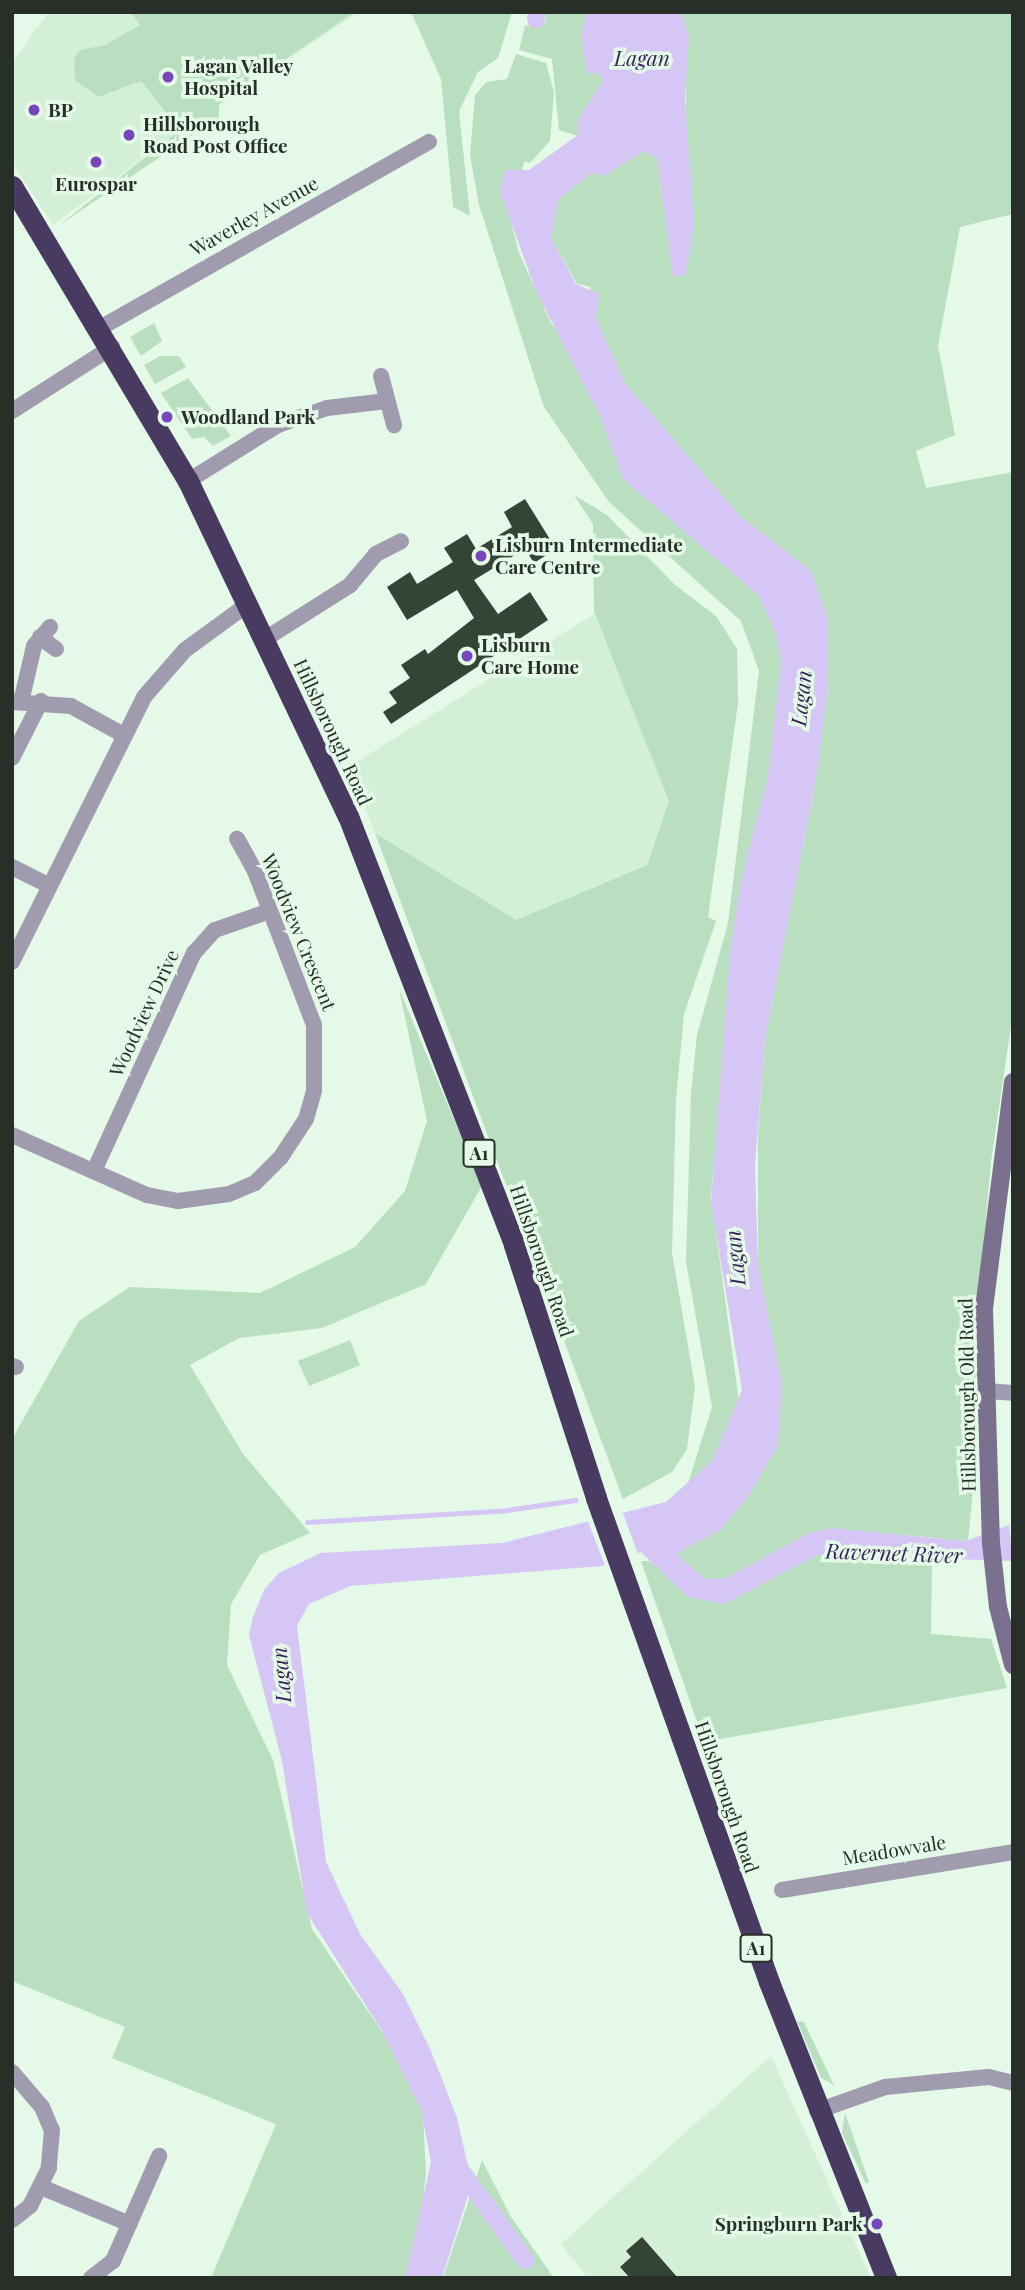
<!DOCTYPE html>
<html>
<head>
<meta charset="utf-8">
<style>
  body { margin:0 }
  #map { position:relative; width:1025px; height:2290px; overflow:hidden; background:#e4f9e7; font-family:"Playfair Display",serif }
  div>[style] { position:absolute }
  .built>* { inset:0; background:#d4efd8 }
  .green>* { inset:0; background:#badfc0 }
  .water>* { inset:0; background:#d5c6f5 }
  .pier>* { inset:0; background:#e4f9e7 }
  .stream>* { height:4.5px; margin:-2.25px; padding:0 2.25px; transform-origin:2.25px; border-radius:2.25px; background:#d5c6f5 }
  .canal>* { height:18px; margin:-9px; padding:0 9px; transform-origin:9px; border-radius:9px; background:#d5c6f5 }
  .building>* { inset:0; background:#344536 }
  .street>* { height:16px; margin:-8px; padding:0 8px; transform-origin:8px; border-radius:8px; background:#a19baf }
  .secondary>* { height:18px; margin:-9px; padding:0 9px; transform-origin:9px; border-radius:9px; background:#7b718e }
  .highway>* { height:21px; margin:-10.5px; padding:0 10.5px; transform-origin:10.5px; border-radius:10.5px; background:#483a61 }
  .dots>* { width:19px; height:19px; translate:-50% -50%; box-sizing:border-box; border:4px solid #e4f9e7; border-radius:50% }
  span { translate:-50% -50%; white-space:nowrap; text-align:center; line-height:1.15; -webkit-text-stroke:7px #e4f9e7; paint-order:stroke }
  .shield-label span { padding:2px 5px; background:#e4f9e7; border:2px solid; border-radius:5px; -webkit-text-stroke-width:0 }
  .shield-label { font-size:18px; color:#272f28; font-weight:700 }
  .poi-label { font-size:19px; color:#272f28; font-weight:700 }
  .left { translate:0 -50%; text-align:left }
  .right { translate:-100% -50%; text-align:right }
  .street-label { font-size:19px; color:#272f28 }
  .water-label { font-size:21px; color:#382259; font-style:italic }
  .frame { position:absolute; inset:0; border:14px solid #272f28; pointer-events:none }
</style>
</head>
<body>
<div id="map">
  <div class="built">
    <div style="clip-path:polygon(49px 12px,358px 12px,161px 145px,53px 225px,12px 162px,12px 62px)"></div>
    <div style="clip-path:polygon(594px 614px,673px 802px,646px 865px,516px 920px,375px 833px,350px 766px)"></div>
    <div style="clip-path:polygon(771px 2056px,871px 2278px,588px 2278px,561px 2244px)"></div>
  </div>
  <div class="green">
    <div style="clip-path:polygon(131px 12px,355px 12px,219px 104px,219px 117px,58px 226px,180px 130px,141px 81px,98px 97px,75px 80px,74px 59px,80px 50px,105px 45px,140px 25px)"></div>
    <div style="clip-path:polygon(411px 12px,512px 12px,498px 58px,478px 72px,459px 111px,470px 216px,453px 207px,441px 79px)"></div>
    <div style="clip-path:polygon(546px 12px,588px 12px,604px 80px,578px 121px,578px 136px,559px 130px,552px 59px,519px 50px,525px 26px,545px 23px)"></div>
    <div style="clip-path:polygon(680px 12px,1013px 12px,1013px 214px,960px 227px,938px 346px,955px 435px,916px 451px,926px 488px,1013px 472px,1013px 1012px,991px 1162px,976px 1330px,976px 1461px,968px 1541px,830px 1528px,809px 1533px,726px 1578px,705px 1579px,676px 1554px,720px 1530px,748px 1497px,782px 1385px,758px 1265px,758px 1132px,765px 1039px,817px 774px,828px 684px,828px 618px,811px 571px,740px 516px,625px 383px,596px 318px,590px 287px,577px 284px,551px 238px,559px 199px,591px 173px,604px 176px,644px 151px,657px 158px,673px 277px,686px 274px,686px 74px)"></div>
    <div style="clip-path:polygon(516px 54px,546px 63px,554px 92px,550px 141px,530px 163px,525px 161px,507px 206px,519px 253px,551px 323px,763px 597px,782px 645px,781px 706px,770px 789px,735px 924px,711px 1196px,740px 1409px,713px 1459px,686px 1490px,712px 1407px,686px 1262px,691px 1092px,697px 1035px,728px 923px,759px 671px,741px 621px,609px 502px,544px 407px,479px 205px,470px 155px,475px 95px,486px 82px,507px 79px)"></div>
    <div style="clip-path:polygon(154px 323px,162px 341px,141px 356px,130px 337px)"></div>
    <div style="clip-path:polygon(160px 356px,179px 356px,186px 367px,155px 384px,144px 365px)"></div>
    <div style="clip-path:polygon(188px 378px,231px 436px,213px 446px,204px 437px,192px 439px,161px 393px)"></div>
    <div style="clip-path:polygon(574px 495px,607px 515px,674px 584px,716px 616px,737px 649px,738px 703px,708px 917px,716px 921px,684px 1014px,676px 1099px,672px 1253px,695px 1387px,687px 1449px,672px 1472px,623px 1499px,375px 833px,516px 920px,647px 865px,669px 801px,594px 612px,593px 524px)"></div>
    <div style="clip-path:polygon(399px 989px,482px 1186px,426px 1284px,322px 1328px,239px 1338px,190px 1365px,243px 1454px,310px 1533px,260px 1555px,231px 1604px,227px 1665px,273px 1760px,312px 1929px,389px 2042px,423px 2113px,426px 2174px,419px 2232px,407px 2278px,211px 2278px,276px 2124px,112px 2058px,125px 2027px,12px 1981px,12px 1439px,79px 1321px,130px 1287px,260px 1293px,355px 1247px,405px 1191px,427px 1121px)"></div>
    <div style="clip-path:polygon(350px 1340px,360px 1365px,309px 1386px,298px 1361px)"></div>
    <div style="clip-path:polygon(848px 1552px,932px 1563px,931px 1634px,991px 1639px,1007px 1688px,704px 1742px,641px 1561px,653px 1561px,688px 1597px,724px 1604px,817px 1555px)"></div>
    <div style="clip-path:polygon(797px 2021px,804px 2022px,834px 2085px,821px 2078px)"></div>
    <div style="clip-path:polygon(845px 2113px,869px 2182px,866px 2184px,842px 2133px)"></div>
    <div style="clip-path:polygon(482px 2160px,511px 2217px,554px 2278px,443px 2278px)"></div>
  </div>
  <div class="water">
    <div style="clip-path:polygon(587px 12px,680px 12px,689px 34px,685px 99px,694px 224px,686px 274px,673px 277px,657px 158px,644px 151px,604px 176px,591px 173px,559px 199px,551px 238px,576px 284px,599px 294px,596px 318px,625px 383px,740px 516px,811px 571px,828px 618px,828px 684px,817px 774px,765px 1039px,755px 1166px,758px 1265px,782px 1385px,778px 1445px,748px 1497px,720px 1530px,676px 1554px,705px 1579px,726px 1578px,809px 1533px,830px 1528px,966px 1541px,1009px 1525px,1013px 1561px,817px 1555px,724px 1604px,688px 1597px,641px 1552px,602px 1566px,350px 1586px,309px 1604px,297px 1626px,326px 1862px,360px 1934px,403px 1994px,431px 2051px,457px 2118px,472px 2183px,442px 2278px,405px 2278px,431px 2162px,421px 2110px,382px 2031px,307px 1913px,282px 1761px,249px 1635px,253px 1617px,264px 1590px,279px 1573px,321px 1553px,502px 1543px,666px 1502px,712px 1461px,742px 1390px,711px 1202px,730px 954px,741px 880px,768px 776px,781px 663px,775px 631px,758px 595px,623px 479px,600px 416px,536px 291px,500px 192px,505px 170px,529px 170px,578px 135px,577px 121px,603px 80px,598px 73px,587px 74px,581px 33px)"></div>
  </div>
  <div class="pier">
    <div style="clip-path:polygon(621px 1508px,639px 1557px,606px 1568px,587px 1519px)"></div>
  </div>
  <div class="stream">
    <div style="left:307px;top:1522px;width:193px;rotate:-3.3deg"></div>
    <div style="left:500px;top:1511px;width:76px;rotate:-8.3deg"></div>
  </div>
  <div class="canal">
    <div style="left:536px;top:19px;width:7px;rotate:-82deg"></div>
    <div style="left:457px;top:2165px;width:117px;rotate:54.4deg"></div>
  </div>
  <div class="building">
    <div style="clip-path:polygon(525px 499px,556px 549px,534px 563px,525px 549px,474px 580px,498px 614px,530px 592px,548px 620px,391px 724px,383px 712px,397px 703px,389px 692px,410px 678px,401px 665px,425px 649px,428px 654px,474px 618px,457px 590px,407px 620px,387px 587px,410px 572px,417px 584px,453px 562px,444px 548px,467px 534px,476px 549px,512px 527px,504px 512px)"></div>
    <div style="clip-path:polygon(642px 2237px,678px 2278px,630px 2278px,620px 2267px,631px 2257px,626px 2251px)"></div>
  </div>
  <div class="street">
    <div style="left:100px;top:328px;width:378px;rotate:-29.5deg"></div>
    <div style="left:381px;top:376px;width:51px;rotate:75.1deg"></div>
    <div style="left:12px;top:411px;width:119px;rotate:-32.6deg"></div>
    <div style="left:188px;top:481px;width:106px;rotate:-31.9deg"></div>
    <div style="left:278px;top:425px;width:52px;rotate:-19.1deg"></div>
    <div style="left:327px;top:408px;width:60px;rotate:-6.7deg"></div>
    <div style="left:40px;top:637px;width:20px;rotate:37deg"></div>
    <div style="left:265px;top:639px;width:101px;rotate:-32.4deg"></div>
    <div style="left:350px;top:585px;width:40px;rotate:-50deg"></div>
    <div style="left:376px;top:554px;width:28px;rotate:-27deg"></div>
    <div style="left:12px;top:702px;width:59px;rotate:3.9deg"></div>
    <div style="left:71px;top:706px;width:58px;rotate:28.8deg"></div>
    <div style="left:21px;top:702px;width:57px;rotate:-76.9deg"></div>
    <div style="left:34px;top:646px;width:25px;rotate:-50deg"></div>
    <div style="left:12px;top:758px;width:64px;rotate:-63deg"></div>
    <div style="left:12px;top:867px;width:40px;rotate:26.6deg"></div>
    <div style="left:12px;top:962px;width:296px;rotate:-63.5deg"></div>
    <div style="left:144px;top:697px;width:62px;rotate:-48.9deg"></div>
    <div style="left:185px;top:650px;width:78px;rotate:-36.1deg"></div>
    <div style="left:12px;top:1135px;width:148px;rotate:24deg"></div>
    <div style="left:147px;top:1195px;width:32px;rotate:11deg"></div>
    <div style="left:178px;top:1201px;width:51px;rotate:-7.8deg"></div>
    <div style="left:229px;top:1194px;width:28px;rotate:-23deg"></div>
    <div style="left:255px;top:1183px;width:37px;rotate:-45deg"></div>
    <div style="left:281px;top:1157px;width:45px;rotate:-56.7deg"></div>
    <div style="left:306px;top:1119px;width:29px;rotate:-74deg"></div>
    <div style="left:314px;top:1091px;width:66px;rotate:-90deg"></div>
    <div style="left:314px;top:1025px;width:165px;rotate:-111deg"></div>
    <div style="left:255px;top:871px;width:37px;rotate:-119deg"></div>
    <div style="left:94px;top:1171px;width:240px;rotate:-65.4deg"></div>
    <div style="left:194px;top:953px;width:31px;rotate:-48deg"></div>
    <div style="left:215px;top:930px;width:58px;rotate:-19.1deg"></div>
    <div style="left:12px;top:1366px;width:4px;rotate:14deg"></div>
    <div style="left:986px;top:1391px;width:27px;rotate:4deg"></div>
    <div style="left:782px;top:1890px;width:234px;rotate:-9.3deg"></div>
    <div style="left:12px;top:2072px;width:46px;rotate:49.4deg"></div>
    <div style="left:42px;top:2107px;width:25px;rotate:67deg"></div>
    <div style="left:52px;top:2130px;width:38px;rotate:95deg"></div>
    <div style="left:49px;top:2168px;width:42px;rotate:116.6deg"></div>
    <div style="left:30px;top:2206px;width:23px;rotate:142deg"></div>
    <div style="left:817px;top:2111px;width:72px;rotate:-19.4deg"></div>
    <div style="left:885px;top:2087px;width:104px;rotate:-5.5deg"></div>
    <div style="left:989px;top:2077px;width:25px;rotate:14deg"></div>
    <div style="left:41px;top:2187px;width:96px;rotate:22.6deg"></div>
    <div style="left:91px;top:2278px;width:28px;rotate:-38deg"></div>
    <div style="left:113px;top:2261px;width:115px;rotate:-66.3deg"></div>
  </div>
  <div class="secondary">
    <div style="left:1013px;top:1082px;width:229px;rotate:97.3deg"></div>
    <div style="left:984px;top:1309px;width:234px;rotate:88.3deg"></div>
    <div style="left:991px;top:1543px;width:64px;rotate:83.8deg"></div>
    <div style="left:998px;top:1607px;width:60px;rotate:75.5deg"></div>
  </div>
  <div class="highway">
    <div style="left:12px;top:186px;width:344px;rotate:59.2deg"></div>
    <div style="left:188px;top:481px;width:371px;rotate:64.5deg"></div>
    <div style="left:348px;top:816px;width:460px;rotate:68.8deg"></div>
    <div style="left:514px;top:1245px;width:266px;rotate:72deg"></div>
    <div style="left:596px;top:1498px;width:514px;rotate:70.33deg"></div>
    <div style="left:769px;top:1982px;width:318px;rotate:68.4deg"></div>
  </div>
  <div class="dots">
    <div style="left:168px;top:77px;background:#7845bc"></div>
    <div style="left:34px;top:110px;background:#7845bc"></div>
    <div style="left:129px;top:135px;background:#7845bc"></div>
    <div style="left:96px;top:162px;background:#7845bc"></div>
    <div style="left:167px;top:417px;background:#7845bc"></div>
    <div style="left:481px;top:556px;background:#7845bc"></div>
    <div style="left:467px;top:656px;background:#7845bc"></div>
    <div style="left:877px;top:2224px;background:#7845bc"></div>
  </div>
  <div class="shield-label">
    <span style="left:479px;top:1153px">A1</span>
    <span style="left:756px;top:1948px">A1</span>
  </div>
  <div class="poi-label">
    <span class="left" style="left:184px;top:77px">Lagan Valley<br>Hospital</span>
    <span class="left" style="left:48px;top:110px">BP</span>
    <span class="left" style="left:143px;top:135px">Hillsborough<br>Road Post Office</span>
    <span style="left:96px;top:184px">Eurospar</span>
    <span class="left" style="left:181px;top:417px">Woodland Park</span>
    <span class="left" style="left:495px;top:556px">Lisburn Intermediate<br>Care Centre</span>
    <span class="left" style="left:481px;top:656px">Lisburn<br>Care Home</span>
    <span class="right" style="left:863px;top:2224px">Springburn Park</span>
  </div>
  <div class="street-label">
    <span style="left:254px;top:216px;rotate:-29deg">Waverley Avenue</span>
    <span style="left:333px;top:732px;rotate:65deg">Hillsborough Road</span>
    <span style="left:299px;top:932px;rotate:68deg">Woodview Crescent</span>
    <span style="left:144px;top:1013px;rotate:-65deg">Woodview Drive</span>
    <span style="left:542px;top:1261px;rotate:71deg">Hillsborough Road</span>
    <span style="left:967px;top:1395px;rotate:-91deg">Hillsborough Old Road</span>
    <span style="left:727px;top:1797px;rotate:71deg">Hillsborough Road</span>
    <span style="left:894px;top:1850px;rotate:-9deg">Meadowvale</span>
  </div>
  <div class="water-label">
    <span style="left:642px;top:57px">Lagan</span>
    <span style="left:800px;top:698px;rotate:-84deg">Lagan</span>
    <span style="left:734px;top:1258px;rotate:-96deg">Lagan</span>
    <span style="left:894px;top:1552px;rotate:2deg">Ravernet River</span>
    <span style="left:280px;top:1675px;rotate:-95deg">Lagan</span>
  </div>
  <div class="frame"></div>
</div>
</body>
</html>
